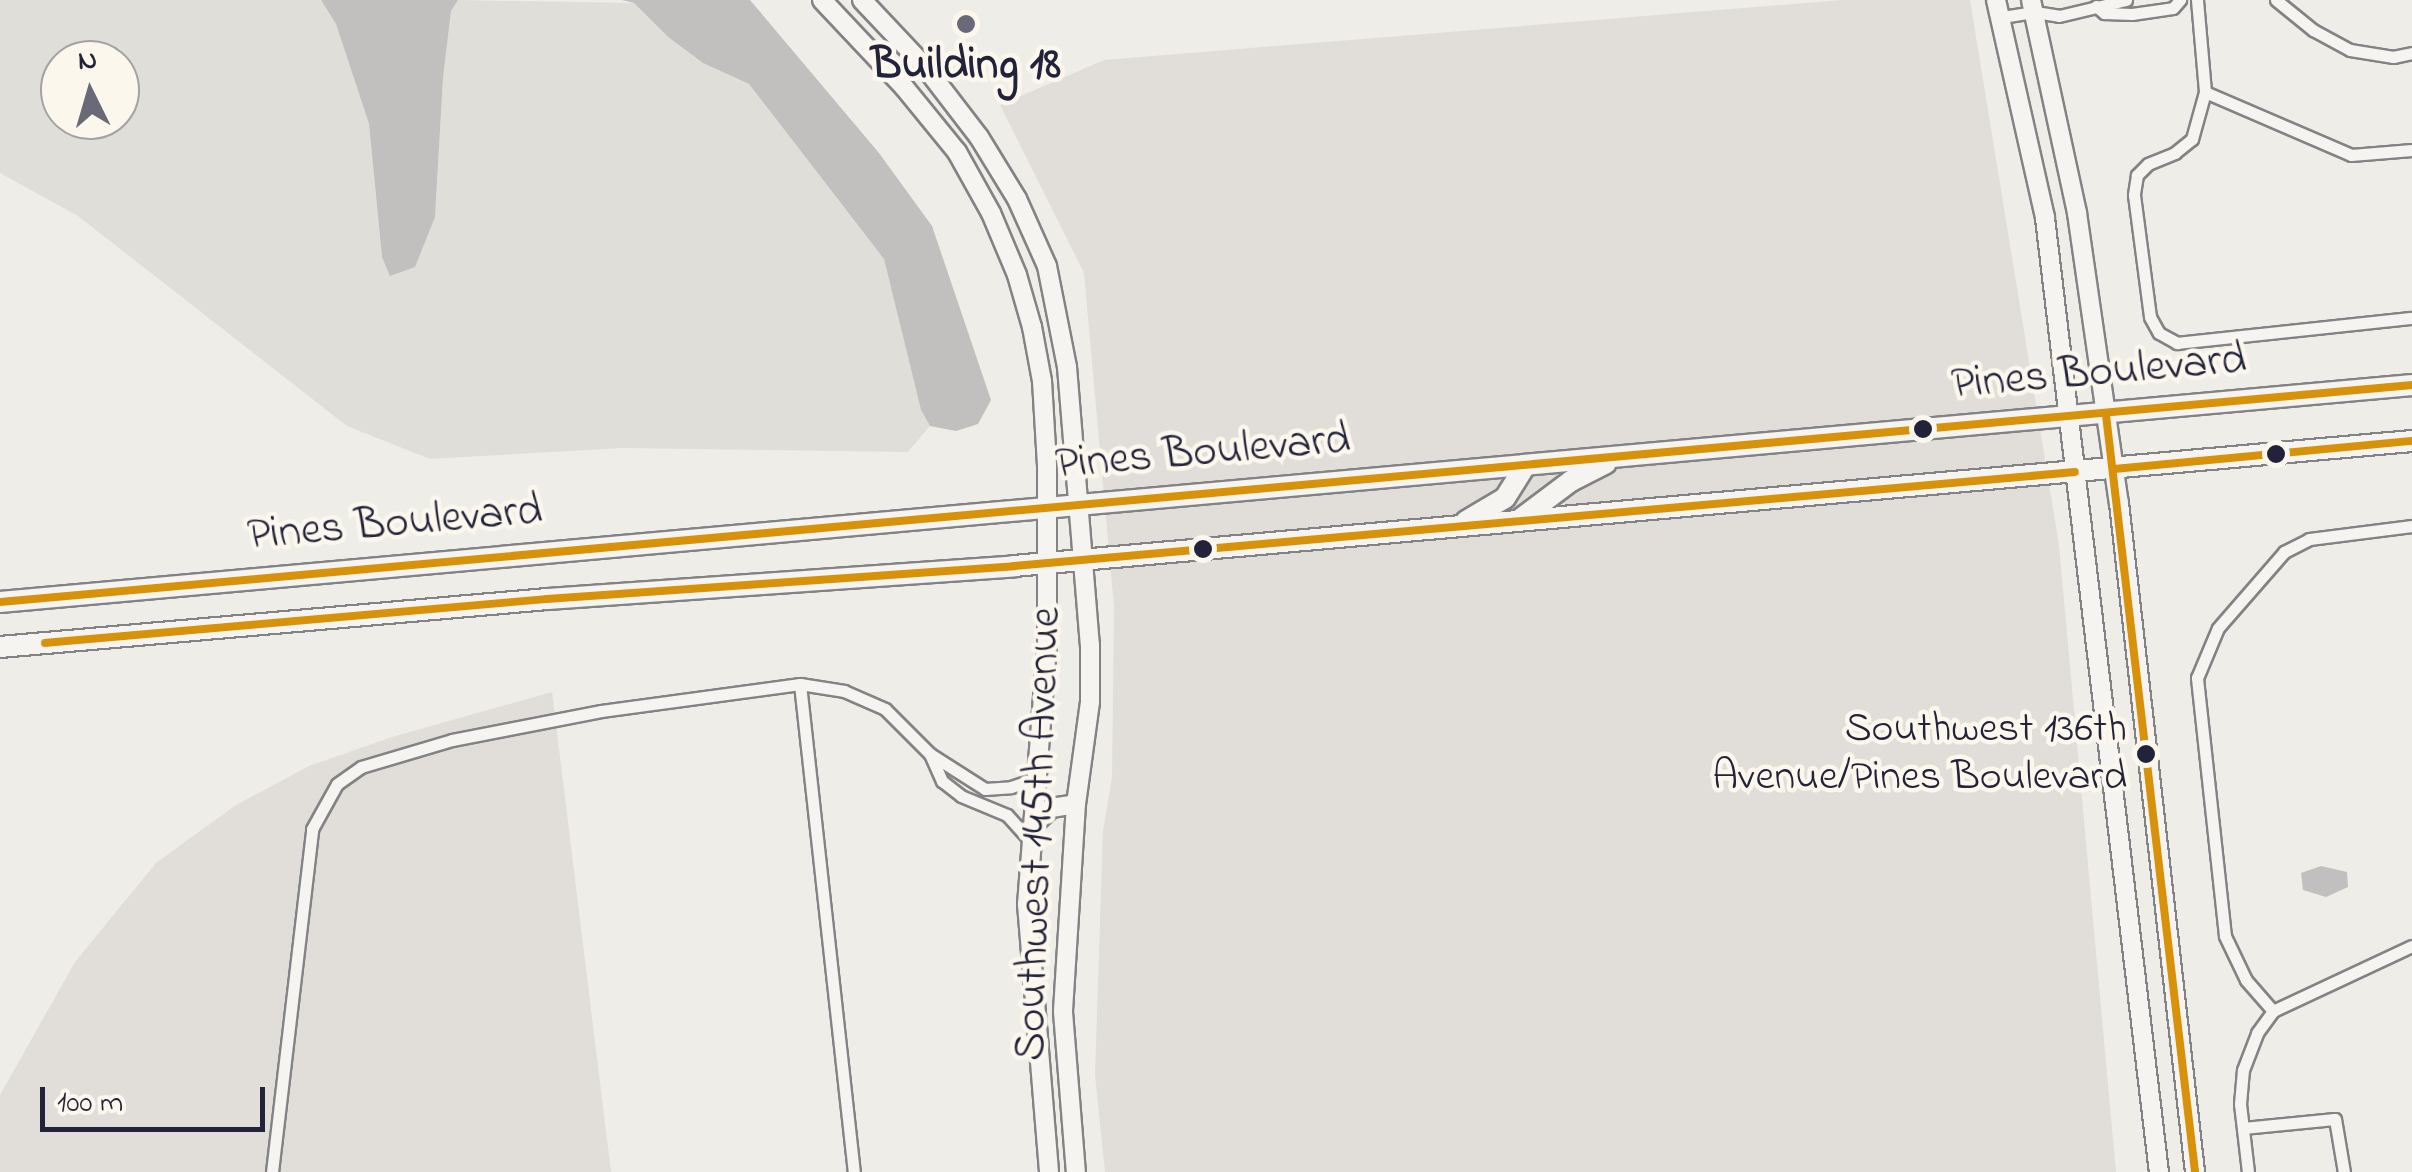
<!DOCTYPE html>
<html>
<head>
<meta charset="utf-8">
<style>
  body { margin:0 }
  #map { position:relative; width:2412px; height:1172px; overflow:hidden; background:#efede8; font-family:"Indie Flower",sans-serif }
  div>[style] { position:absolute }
  .built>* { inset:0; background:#e1ded9 }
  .green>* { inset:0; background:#e0ded9 }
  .water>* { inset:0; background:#c2bfbf }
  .roads { filter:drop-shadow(2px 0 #838284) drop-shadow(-2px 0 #838284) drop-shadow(0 2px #838284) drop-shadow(0 -2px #838284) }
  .street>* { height:11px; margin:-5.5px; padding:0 5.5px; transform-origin:5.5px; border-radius:5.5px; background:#f5f4f0 }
  .secondary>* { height:18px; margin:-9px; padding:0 9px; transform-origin:9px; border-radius:9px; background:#f5f4f0 }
  .highway>* { height:20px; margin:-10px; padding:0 10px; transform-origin:10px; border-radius:10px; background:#f5f4f0 }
  .bus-1>* { height:8px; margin:-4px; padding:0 4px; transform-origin:4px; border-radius:4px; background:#d79209 }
  .dots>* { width:28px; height:28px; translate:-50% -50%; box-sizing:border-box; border:5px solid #fbf7ec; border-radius:50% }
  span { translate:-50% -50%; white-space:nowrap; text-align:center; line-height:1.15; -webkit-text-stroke:9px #fbf7ec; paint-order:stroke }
  .bus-label { font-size:42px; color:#22223b }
  .right { translate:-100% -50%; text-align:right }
  .poi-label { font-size:45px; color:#22223b; font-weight:700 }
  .street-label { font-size:45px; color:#22223b }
  .north { position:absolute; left:40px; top:40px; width:100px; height:100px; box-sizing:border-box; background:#fbf7ec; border:2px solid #a4a2a5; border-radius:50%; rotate:355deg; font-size:28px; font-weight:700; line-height:40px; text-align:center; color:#22223b }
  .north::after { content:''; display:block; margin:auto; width:35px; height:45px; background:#6a6978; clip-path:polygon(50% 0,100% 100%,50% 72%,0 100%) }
  .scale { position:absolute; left:40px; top:1087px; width:225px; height:45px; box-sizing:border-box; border:5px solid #22223b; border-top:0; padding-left:12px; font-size:30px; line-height:35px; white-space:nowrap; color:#22223b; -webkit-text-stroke:8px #fbf7ec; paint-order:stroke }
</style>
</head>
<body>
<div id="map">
  <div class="built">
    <div style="clip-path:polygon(1842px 0,1970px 0,2059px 545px,2116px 1172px,1105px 1172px,1095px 1075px,1103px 831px,1112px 777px,1114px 607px,1084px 273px,1000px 105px,1104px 60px)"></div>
    <div style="clip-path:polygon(552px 692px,611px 1172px,0 1172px,0 1095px,75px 962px,156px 863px,236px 805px,309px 766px,392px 737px)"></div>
  </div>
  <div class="green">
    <div style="clip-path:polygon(evenodd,0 0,321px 0,336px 24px,369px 124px,382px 257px,435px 217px,443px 78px,451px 11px,458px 0,634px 3px,668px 37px,703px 63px,749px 84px,884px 259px,921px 410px,930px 426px,908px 452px,622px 448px,430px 459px,347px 426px,78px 216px,0 173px,0 0,60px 60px,120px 60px,120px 120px,60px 120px,60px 60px)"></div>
  </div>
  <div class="water">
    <div style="clip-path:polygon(321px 0,458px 0,451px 11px,443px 78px,435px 217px,415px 267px,390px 276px,382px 257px,369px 124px,336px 24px)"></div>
    <div style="clip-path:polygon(622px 0,750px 0,879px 153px,932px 226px,991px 400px,978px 424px,956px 431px,930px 426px,921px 410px,884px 259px,749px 84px,703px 63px,668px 37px,634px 3px)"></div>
    <div style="clip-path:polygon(2321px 866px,2347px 872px,2348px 887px,2326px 897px,2303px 890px,2301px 873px)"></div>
  </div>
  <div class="roads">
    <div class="street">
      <div style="left:2197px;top:0;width:92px;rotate:85deg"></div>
      <div style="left:2205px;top:92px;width:49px;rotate:105.5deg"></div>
      <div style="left:2192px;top:139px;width:22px;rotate:141deg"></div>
      <div style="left:2175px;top:153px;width:29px;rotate:158deg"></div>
      <div style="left:2148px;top:164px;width:16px;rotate:135deg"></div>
      <div style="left:2137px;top:175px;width:20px;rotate:99deg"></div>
      <div style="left:2134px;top:195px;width:123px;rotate:82.5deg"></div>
      <div style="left:2150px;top:317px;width:18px;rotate:61deg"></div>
      <div style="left:2159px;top:333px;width:21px;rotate:29deg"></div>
      <div style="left:2177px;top:343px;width:236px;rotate:-6.1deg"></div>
      <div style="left:2276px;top:0;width:48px;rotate:39deg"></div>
      <div style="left:2313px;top:30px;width:42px;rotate:28.4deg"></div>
      <div style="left:2350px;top:50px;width:44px;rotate:9.2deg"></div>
      <div style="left:2393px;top:57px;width:19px;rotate:-12deg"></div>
      <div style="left:2096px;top:6px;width:11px;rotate:41deg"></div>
      <div style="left:2104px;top:13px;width:28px;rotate:2deg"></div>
      <div style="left:2132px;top:14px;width:41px;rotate:-8.3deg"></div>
      <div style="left:2173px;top:8px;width:11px;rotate:-49deg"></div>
      <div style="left:2002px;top:17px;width:33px;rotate:-9deg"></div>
      <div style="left:2035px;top:12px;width:24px;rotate:9deg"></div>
      <div style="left:2059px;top:16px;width:69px;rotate:-13.4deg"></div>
      <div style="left:2205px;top:92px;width:159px;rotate:23.3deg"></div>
      <div style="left:2351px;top:155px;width:61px;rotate:-4.7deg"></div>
      <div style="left:800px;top:684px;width:491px;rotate:83.7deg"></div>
      <div style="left:930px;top:754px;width:30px;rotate:66deg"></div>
      <div style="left:942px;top:781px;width:24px;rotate:38deg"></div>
      <div style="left:961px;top:796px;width:50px;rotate:22.4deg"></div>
      <div style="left:1007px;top:815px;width:36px;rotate:48deg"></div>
      <div style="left:2273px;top:1011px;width:153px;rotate:-25.1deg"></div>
      <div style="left:2243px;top:1128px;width:92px;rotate:-5.6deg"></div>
      <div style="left:2335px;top:1119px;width:54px;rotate:80.4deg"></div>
      <div style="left:272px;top:1172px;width:345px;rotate:-83.3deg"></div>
      <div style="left:312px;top:829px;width:51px;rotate:-60.9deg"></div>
      <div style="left:337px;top:784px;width:29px;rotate:-35deg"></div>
      <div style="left:361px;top:767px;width:95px;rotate:-16.5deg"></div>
      <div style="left:452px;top:740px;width:152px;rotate:-11deg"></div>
      <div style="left:601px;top:711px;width:201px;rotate:-7.7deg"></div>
      <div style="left:800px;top:684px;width:45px;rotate:9deg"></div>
      <div style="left:844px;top:691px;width:45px;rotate:23.7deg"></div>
      <div style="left:885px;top:709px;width:64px;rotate:45deg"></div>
      <div style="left:930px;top:754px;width:65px;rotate:32.5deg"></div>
      <div style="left:985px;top:789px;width:26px;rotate:-4deg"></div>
      <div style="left:1011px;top:787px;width:28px;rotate:-19deg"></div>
      <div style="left:2248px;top:1172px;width:68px;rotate:-96.7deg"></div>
      <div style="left:2240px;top:1104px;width:34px;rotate:-85deg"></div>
      <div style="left:2243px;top:1070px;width:40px;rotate:-69deg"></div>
      <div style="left:2257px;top:1033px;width:27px;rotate:-54deg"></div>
      <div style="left:2273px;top:1011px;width:41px;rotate:-131.1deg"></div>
      <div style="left:2246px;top:980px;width:49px;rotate:-115.5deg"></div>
      <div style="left:2225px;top:936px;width:260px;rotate:-96.2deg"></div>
      <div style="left:2197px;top:678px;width:54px;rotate:-67.2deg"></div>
      <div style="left:2218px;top:628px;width:101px;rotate:-49deg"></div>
      <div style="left:2284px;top:552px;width:28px;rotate:-27deg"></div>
      <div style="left:2309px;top:539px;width:104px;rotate:-7.2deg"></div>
    </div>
    <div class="secondary">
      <div style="left:822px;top:0;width:120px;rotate:46.7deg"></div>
      <div style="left:904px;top:87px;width:84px;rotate:50.8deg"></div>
      <div style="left:957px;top:152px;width:70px;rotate:60.9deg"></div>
      <div style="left:991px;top:213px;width:67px;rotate:67.2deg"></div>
      <div style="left:1017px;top:275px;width:54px;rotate:73.9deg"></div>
      <div style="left:1032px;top:327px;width:55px;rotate:79.5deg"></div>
      <div style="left:1042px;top:381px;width:84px;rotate:86.6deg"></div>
      <div style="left:1047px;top:465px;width:180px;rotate:90deg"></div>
      <div style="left:1047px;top:645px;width:260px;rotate:94.4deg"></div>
      <div style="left:1027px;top:904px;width:269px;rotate:85.3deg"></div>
      <div style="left:862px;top:0;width:93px;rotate:46.7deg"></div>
      <div style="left:926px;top:68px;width:87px;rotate:52.5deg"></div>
      <div style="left:979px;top:137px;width:73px;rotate:58.5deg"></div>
      <div style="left:1017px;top:199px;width:73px;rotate:65.9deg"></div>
      <div style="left:1047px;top:266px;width:103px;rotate:78.8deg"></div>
      <div style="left:1067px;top:367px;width:279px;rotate:85.3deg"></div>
      <div style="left:1090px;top:645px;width:57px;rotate:90deg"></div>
      <div style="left:1090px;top:702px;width:103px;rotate:97.8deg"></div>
      <div style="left:1076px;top:804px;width:208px;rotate:93.6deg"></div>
      <div style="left:1063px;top:1012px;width:161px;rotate:85.4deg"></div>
      <div style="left:1996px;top:0;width:223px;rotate:77.3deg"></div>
      <div style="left:2045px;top:218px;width:961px;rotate:83.19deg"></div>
      <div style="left:2031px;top:0;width:218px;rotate:77.8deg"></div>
      <div style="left:2077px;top:213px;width:293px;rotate:81.8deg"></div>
      <div style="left:2119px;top:503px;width:673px;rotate:83.52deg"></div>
      <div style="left:1033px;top:825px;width:25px;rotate:-43deg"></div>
      <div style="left:1051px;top:808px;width:25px;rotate:-9deg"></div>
    </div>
    <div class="highway">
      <div style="left:1519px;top:520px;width:65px;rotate:-36.9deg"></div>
      <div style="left:1571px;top:481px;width:39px;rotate:-27deg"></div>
      <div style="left:1466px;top:521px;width:45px;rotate:-30.5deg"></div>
      <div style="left:1505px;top:498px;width:36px;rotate:-58deg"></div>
      <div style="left:0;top:602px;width:2422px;rotate:-5.14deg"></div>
      <div style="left:0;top:647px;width:549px;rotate:-5.01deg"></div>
      <div style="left:547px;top:599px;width:468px;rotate:-4deg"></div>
      <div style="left:1014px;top:566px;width:1404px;rotate:-5.11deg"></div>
    </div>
  </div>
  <div class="bus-1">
    <div style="left:2106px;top:415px;width:762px;rotate:83.29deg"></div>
    <div style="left:2114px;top:469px;width:299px;rotate:-5.4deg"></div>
    <div style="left:0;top:602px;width:2422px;rotate:-5.14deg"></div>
    <div style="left:45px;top:643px;width:504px;rotate:-5.01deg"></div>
    <div style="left:547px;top:599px;width:468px;rotate:-4deg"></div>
    <div style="left:1014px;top:566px;width:1065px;rotate:-5.06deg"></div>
  </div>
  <div class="dots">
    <div style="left:966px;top:24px;background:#6a6978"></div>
    <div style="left:1923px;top:429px;background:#22223b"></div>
    <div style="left:2276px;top:454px;background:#22223b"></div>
    <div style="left:1203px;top:549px;background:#22223b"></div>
    <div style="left:2146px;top:754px;background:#22223b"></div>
  </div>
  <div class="bus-label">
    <span class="right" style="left:2127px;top:754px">Southwest 136th<br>Avenue/Pines Boulevard</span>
  </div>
  <div class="poi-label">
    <span style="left:966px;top:67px">Building 18</span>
  </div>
  <div class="street-label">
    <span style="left:2099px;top:374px;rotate:-5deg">Pines Boulevard</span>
    <span style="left:1203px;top:454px;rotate:-5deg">Pines Boulevard</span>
    <span style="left:395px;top:525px;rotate:-5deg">Pines Boulevard</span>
    <span style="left:1040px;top:834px;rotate:-88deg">Southwest 145th Avenue</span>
  </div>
  <div class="north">N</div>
  <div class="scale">100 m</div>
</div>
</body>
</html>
